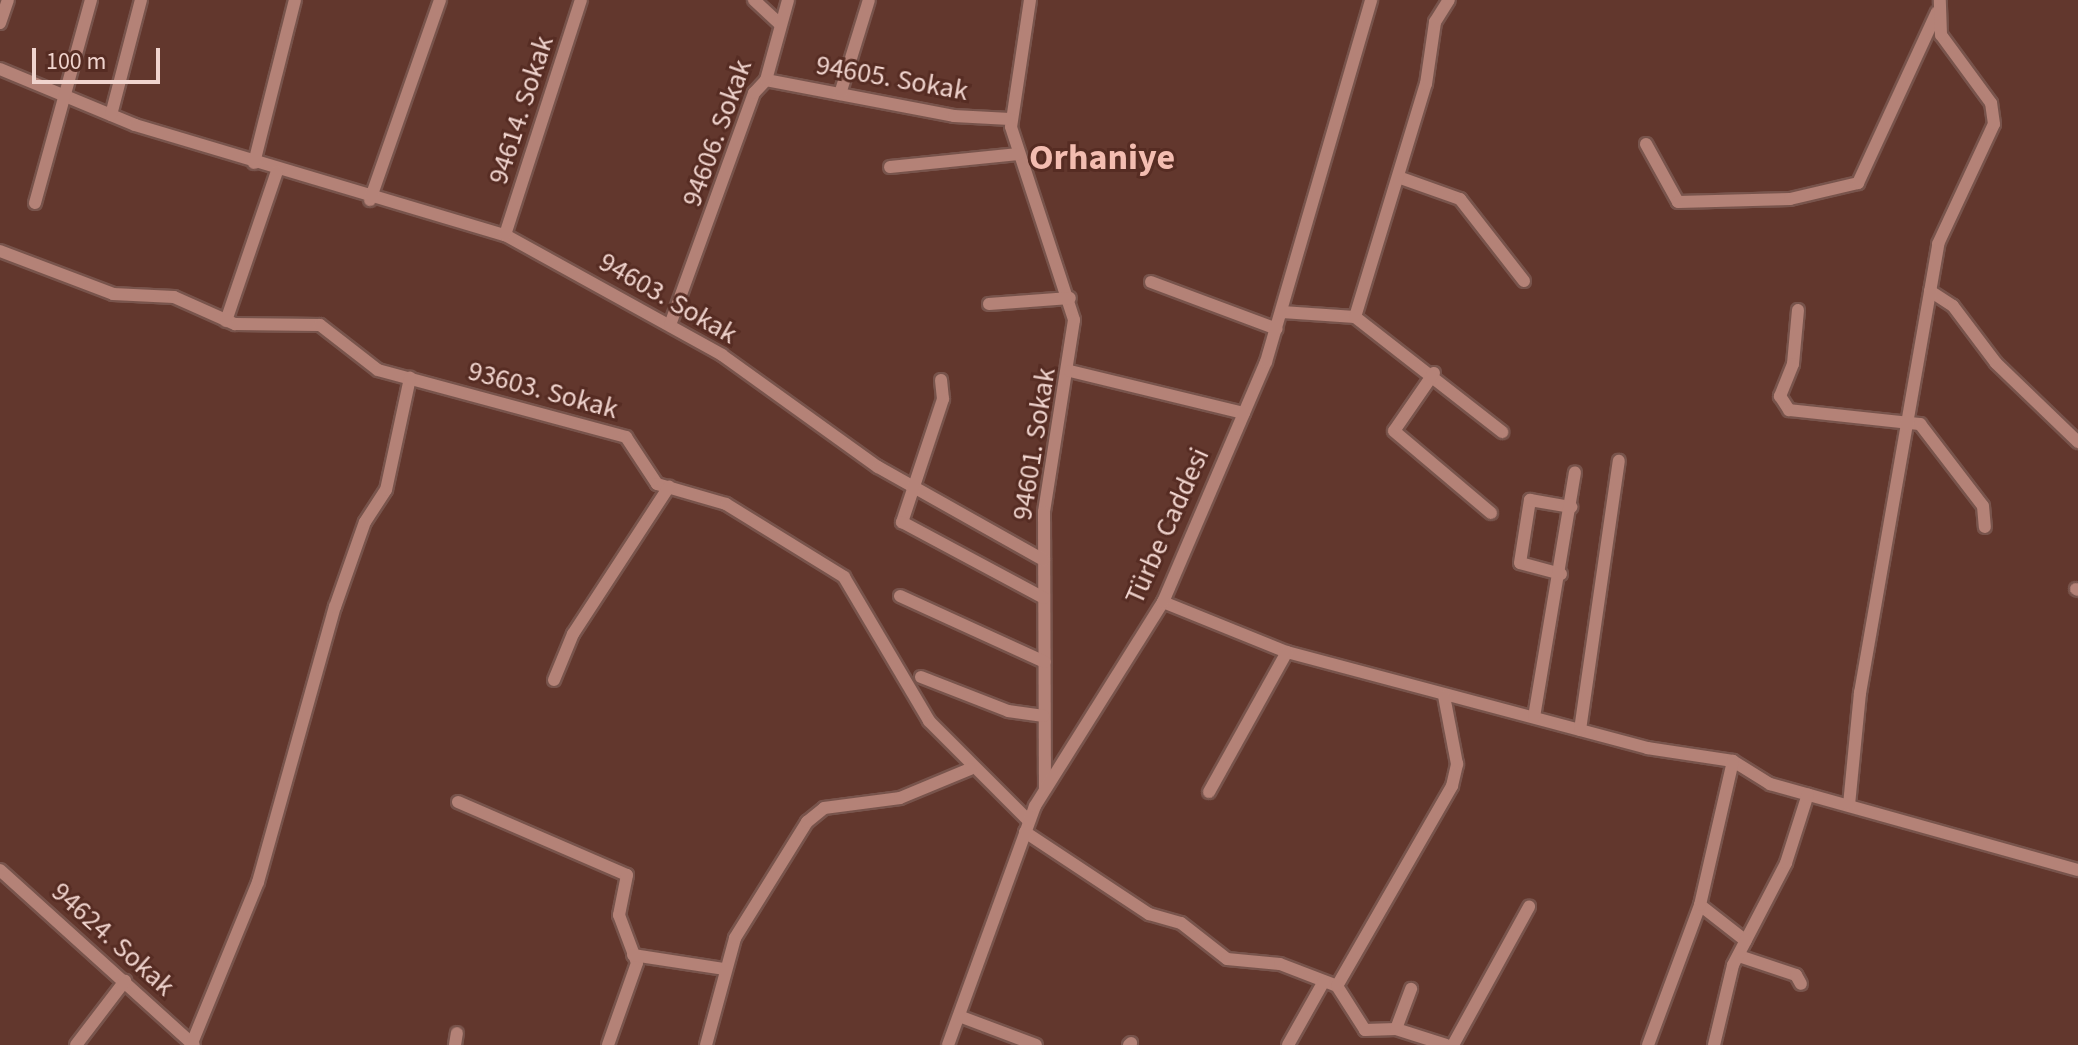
<!DOCTYPE html>
<html>
<head>
<meta charset="utf-8">
<style>
  body { margin:0 }
  #map { position:relative; width:2078px; height:1045px; overflow:hidden; background:#62372d; font-family:"Source Sans 3",sans-serif }
  div>[style] { position:absolute }
  .roads { filter:drop-shadow(2px 0 #78544c) drop-shadow(-2px 0 #78544c) drop-shadow(0 2px #78544c) drop-shadow(0 -2px #78544c) }
  .minor>* { height:12px; margin:-6px; padding:0 6px; transform-origin:6px; border-radius:6px; background:#b48277 }
  span { translate:-50% -50%; white-space:nowrap; text-align:center; line-height:1.15; -webkit-text-stroke:6px #562c23; paint-order:stroke }
  .street-label { font-size:28px; color:#f0d4ce }
  .district-label { font-size:36px; color:#f3bdb1; font-weight:700 }
  .scale { position:absolute; left:32px; top:48px; width:128px; height:36px; box-sizing:border-box; border:4px solid #f0d4ce; border-top:0; padding-left:10px; font-size:24px; line-height:28px; white-space:nowrap; color:#f0d4ce; -webkit-text-stroke:6px #562c23; paint-order:stroke }
</style>
</head>
<body>
<div id="map">
  <div class="roads">
    <div class="minor">
      <div style="left:754px;top:0;width:35px;rotate:43deg"></div>
      <div style="left:1030px;top:0;width:128px;rotate:98.5deg"></div>
      <div style="left:1011px;top:127px;width:203px;rotate:71.9deg"></div>
      <div style="left:1074px;top:320px;width:194px;rotate:98.9deg"></div>
      <div style="left:1044px;top:512px;width:276px;rotate:89.8deg"></div>
      <div style="left:0;top:23px;width:24px;rotate:-71deg"></div>
      <div style="left:0;top:69px;width:146px;rotate:22.5deg"></div>
      <div style="left:135px;top:125px;width:386px;rotate:16.6deg"></div>
      <div style="left:505px;top:235px;width:248px;rotate:28.9deg"></div>
      <div style="left:722px;top:355px;width:192px;rotate:35.7deg"></div>
      <div style="left:878px;top:467px;width:190px;rotate:29.3deg"></div>
      <div style="left:766px;top:80px;width:191px;rotate:10.8deg"></div>
      <div style="left:954px;top:116px;width:56px;rotate:3.1deg"></div>
      <div style="left:840px;top:94px;width:98px;rotate:-72.9deg"></div>
      <div style="left:111px;top:115px;width:119px;rotate:-75.4deg"></div>
      <div style="left:1646px;top:144px;width:66px;rotate:61.1deg"></div>
      <div style="left:1678px;top:202px;width:112px;rotate:-1.5deg"></div>
      <div style="left:1790px;top:199px;width:70px;rotate:-13.2deg"></div>
      <div style="left:1858px;top:183px;width:188px;rotate:-65.2deg"></div>
      <div style="left:254px;top:163px;width:168px;rotate:-75.9deg"></div>
      <div style="left:890px;top:167px;width:129px;rotate:-5.8deg"></div>
      <div style="left:1398px;top:177px;width:66px;rotate:19.5deg"></div>
      <div style="left:1460px;top:199px;width:104px;rotate:52deg"></div>
      <div style="left:370px;top:200px;width:212px;rotate:-70.7deg"></div>
      <div style="left:35px;top:203px;width:211px;rotate:-74.6deg"></div>
      <div style="left:505px;top:235px;width:247px;rotate:-72.1deg"></div>
      <div style="left:0;top:251px;width:121px;rotate:20.8deg"></div>
      <div style="left:113px;top:294px;width:61px;rotate:2.8deg"></div>
      <div style="left:174px;top:297px;width:67px;rotate:23.9deg"></div>
      <div style="left:235px;top:324px;width:85px;rotate:0.7deg"></div>
      <div style="left:320px;top:325px;width:73px;rotate:37.8deg"></div>
      <div style="left:378px;top:370px;width:257px;rotate:15.1deg"></div>
      <div style="left:626px;top:437px;width:56px;rotate:56.6deg"></div>
      <div style="left:657px;top:484px;width:72px;rotate:16.2deg"></div>
      <div style="left:726px;top:504px;width:139px;rotate:31.7deg"></div>
      <div style="left:844px;top:577px;width:167px;rotate:59.4deg"></div>
      <div style="left:929px;top:721px;width:141px;rotate:45deg"></div>
      <div style="left:1151px;top:282px;width:134px;rotate:20.5deg"></div>
      <div style="left:1930px;top:291px;width:27px;rotate:33deg"></div>
      <div style="left:1953px;top:306px;width:71px;rotate:53deg"></div>
      <div style="left:1996px;top:363px;width:114px;rotate:43.9deg"></div>
      <div style="left:989px;top:304px;width:81px;rotate:-4.2deg"></div>
      <div style="left:1798px;top:310px;width:54px;rotate:95.3deg"></div>
      <div style="left:1793px;top:364px;width:35px;rotate:112deg"></div>
      <div style="left:1780px;top:396px;width:17px;rotate:57deg"></div>
      <div style="left:1789px;top:410px;width:132px;rotate:6.1deg"></div>
      <div style="left:1920px;top:424px;width:103px;rotate:52.5deg"></div>
      <div style="left:1983px;top:506px;width:21px;rotate:85deg"></div>
      <div style="left:1282px;top:312px;width:73px;rotate:3.9deg"></div>
      <div style="left:1355px;top:317px;width:187px;rotate:38deg"></div>
      <div style="left:1355px;top:317px;width:244px;rotate:-73.1deg"></div>
      <div style="left:1426px;top:84px;width:63px;rotate:-81.7deg"></div>
      <div style="left:1435px;top:22px;width:26px;rotate:-58deg"></div>
      <div style="left:226px;top:321px;width:158px;rotate:-71.2deg"></div>
      <div style="left:670px;top:325px;width:247px;rotate:-70.1deg"></div>
      <div style="left:754px;top:93px;width:18px;rotate:-47deg"></div>
      <div style="left:766px;top:80px;width:83px;rotate:-74.6deg"></div>
      <div style="left:1070px;top:371px;width:179px;rotate:13.6deg"></div>
      <div style="left:1434px;top:373px;width:70px;rotate:124.6deg"></div>
      <div style="left:1394px;top:431px;width:127px;rotate:40.2deg"></div>
      <div style="left:941px;top:380px;width:19px;rotate:84deg"></div>
      <div style="left:943px;top:399px;width:130px;rotate:108.4deg"></div>
      <div style="left:902px;top:522px;width:161px;rotate:28.2deg"></div>
      <div style="left:1561px;top:574px;width:42px;rotate:-165deg"></div>
      <div style="left:1520px;top:563px;width:64px;rotate:-81deg"></div>
      <div style="left:1530px;top:500px;width:42px;rotate:9.7deg"></div>
      <div style="left:2076px;top:589px;width:2px;rotate:27deg"></div>
      <div style="left:900px;top:596px;width:159px;rotate:24.5deg"></div>
      <div style="left:1163px;top:602px;width:134px;rotate:22deg"></div>
      <div style="left:1287px;top:652px;width:373px;rotate:14.9deg"></div>
      <div style="left:1647px;top:748px;width:87px;rotate:8.6deg"></div>
      <div style="left:1733px;top:761px;width:44px;rotate:31.9deg"></div>
      <div style="left:1770px;top:784px;width:320px;rotate:15.6deg"></div>
      <div style="left:921px;top:677px;width:93px;rotate:21.3deg"></div>
      <div style="left:1008px;top:711px;width:36px;rotate:8deg"></div>
      <div style="left:554px;top:680px;width:50px;rotate:-67.6deg"></div>
      <div style="left:573px;top:634px;width:176px;rotate:-56.9deg"></div>
      <div style="left:1534px;top:717px;width:248px;rotate:-80.5deg"></div>
      <div style="left:1580px;top:730px;width:272px;rotate:-81.8deg"></div>
      <div style="left:1209px;top:792px;width:160px;rotate:-60.9deg"></div>
      <div style="left:458px;top:802px;width:184px;rotate:23.4deg"></div>
      <div style="left:627px;top:875px;width:41px;rotate:101.3deg"></div>
      <div style="left:619px;top:915px;width:51px;rotate:69.4deg"></div>
      <div style="left:637px;top:963px;width:87px;rotate:109.5deg"></div>
      <div style="left:1849px;top:805px;width:113px;rotate:-84.4deg"></div>
      <div style="left:1860px;top:693px;width:456px;rotate:-80.1deg"></div>
      <div style="left:1938px;top:244px;width:132px;rotate:-65deg"></div>
      <div style="left:1994px;top:124px;width:21px;rotate:-98deg"></div>
      <div style="left:1991px;top:103px;width:84px;rotate:-126.3deg"></div>
      <div style="left:1941px;top:35px;width:35px;rotate:-92deg"></div>
      <div style="left:1025px;top:832px;width:149px;rotate:33.5deg"></div>
      <div style="left:1149px;top:914px;width:33px;rotate:16deg"></div>
      <div style="left:1181px;top:923px;width:58px;rotate:38deg"></div>
      <div style="left:1227px;top:959px;width:53px;rotate:5.4deg"></div>
      <div style="left:1280px;top:964px;width:61px;rotate:21.1deg"></div>
      <div style="left:1337px;top:986px;width:52px;rotate:57.5deg"></div>
      <div style="left:1365px;top:1030px;width:31px;rotate:-2deg"></div>
      <div style="left:1396px;top:1029px;width:52px;rotate:17.7deg"></div>
      <div style="left:0;top:870px;width:261px;rotate:42.1deg"></div>
      <div style="left:1700px;top:905px;width:58px;rotate:38deg"></div>
      <div style="left:633px;top:955px;width:93px;rotate:8.7deg"></div>
      <div style="left:1739px;top:956px;width:60px;rotate:18.4deg"></div>
      <div style="left:1796px;top:975px;width:10px;rotate:61deg"></div>
      <div style="left:1337px;top:986px;width:231px;rotate:-60.1deg"></div>
      <div style="left:1452px;top:786px;width:23px;rotate:-77deg"></div>
      <div style="left:1457px;top:764px;width:69px;rotate:-100.8deg"></div>
      <div style="left:959px;top:1016px;width:82px;rotate:20.6deg"></div>
      <div style="left:1396px;top:1029px;width:43px;rotate:-69.4deg"></div>
      <div style="left:192px;top:1043px;width:174px;rotate:-67.7deg"></div>
      <div style="left:258px;top:882px;width:286px;rotate:-74.4deg"></div>
      <div style="left:335px;top:607px;width:90px;rotate:-70.6deg"></div>
      <div style="left:365px;top:522px;width:38px;rotate:-57deg"></div>
      <div style="left:386px;top:490px;width:115px;rotate:-77.9deg"></div>
      <div style="left:76px;top:1045px;width:81px;rotate:-52.6deg"></div>
      <div style="left:455px;top:1045px;width:12px;rotate:-81deg"></div>
      <div style="left:706px;top:1045px;width:111px;rotate:-74.8deg"></div>
      <div style="left:735px;top:938px;width:137px;rotate:-58.2deg"></div>
      <div style="left:807px;top:822px;width:22px;rotate:-39deg"></div>
      <div style="left:824px;top:808px;width:77px;rotate:-7.5deg"></div>
      <div style="left:900px;top:798px;width:76px;rotate:-22.5deg"></div>
      <div style="left:948px;top:1045px;width:254px;rotate:-70deg"></div>
      <div style="left:1035px;top:806px;width:241px;rotate:-57.9deg"></div>
      <div style="left:1163px;top:602px;width:261px;rotate:-66.8deg"></div>
      <div style="left:1266px;top:362px;width:377px;rotate:-73.8deg"></div>
      <div style="left:1129px;top:1045px;width:3px;rotate:-45deg"></div>
      <div style="left:1288px;top:1045px;width:73px;rotate:-60.6deg"></div>
      <div style="left:1453px;top:1045px;width:158px;rotate:-61.2deg"></div>
      <div style="left:1648px;top:1045px;width:149px;rotate:-69.6deg"></div>
      <div style="left:1700px;top:905px;width:148px;rotate:-77.1deg"></div>
      <div style="left:1714px;top:1045px;width:82px;rotate:-76.6deg"></div>
      <div style="left:1733px;top:965px;width:115px;rotate:-62.5deg"></div>
      <div style="left:1786px;top:863px;width:72px;rotate:-72.3deg"></div>
    </div>
  </div>
  <div class="street-label">
    <span style="left:892px;top:78px;rotate:10deg">94605. Sokak</span>
    <span style="left:521px;top:110px;rotate:-72deg">94614. Sokak</span>
    <span style="left:717px;top:133px;rotate:-70deg">94606. Sokak</span>
    <span style="left:668px;top:298px;rotate:30deg">94603. Sokak</span>
    <span style="left:543px;top:390px;rotate:15deg">93603. Sokak</span>
    <span style="left:1034px;top:444px;rotate:-81deg">94601. Sokak</span>
    <span style="left:1167px;top:526px;rotate:-66deg">Türbe Caddesi</span>
    <span style="left:113px;top:939px;rotate:42deg">94624. Sokak</span>
  </div>
  <div class="district-label">
    <span style="left:1102px;top:158px">Orhaniye</span>
  </div>
  <div class="scale">100 m</div>
</div>
</body>
</html>
